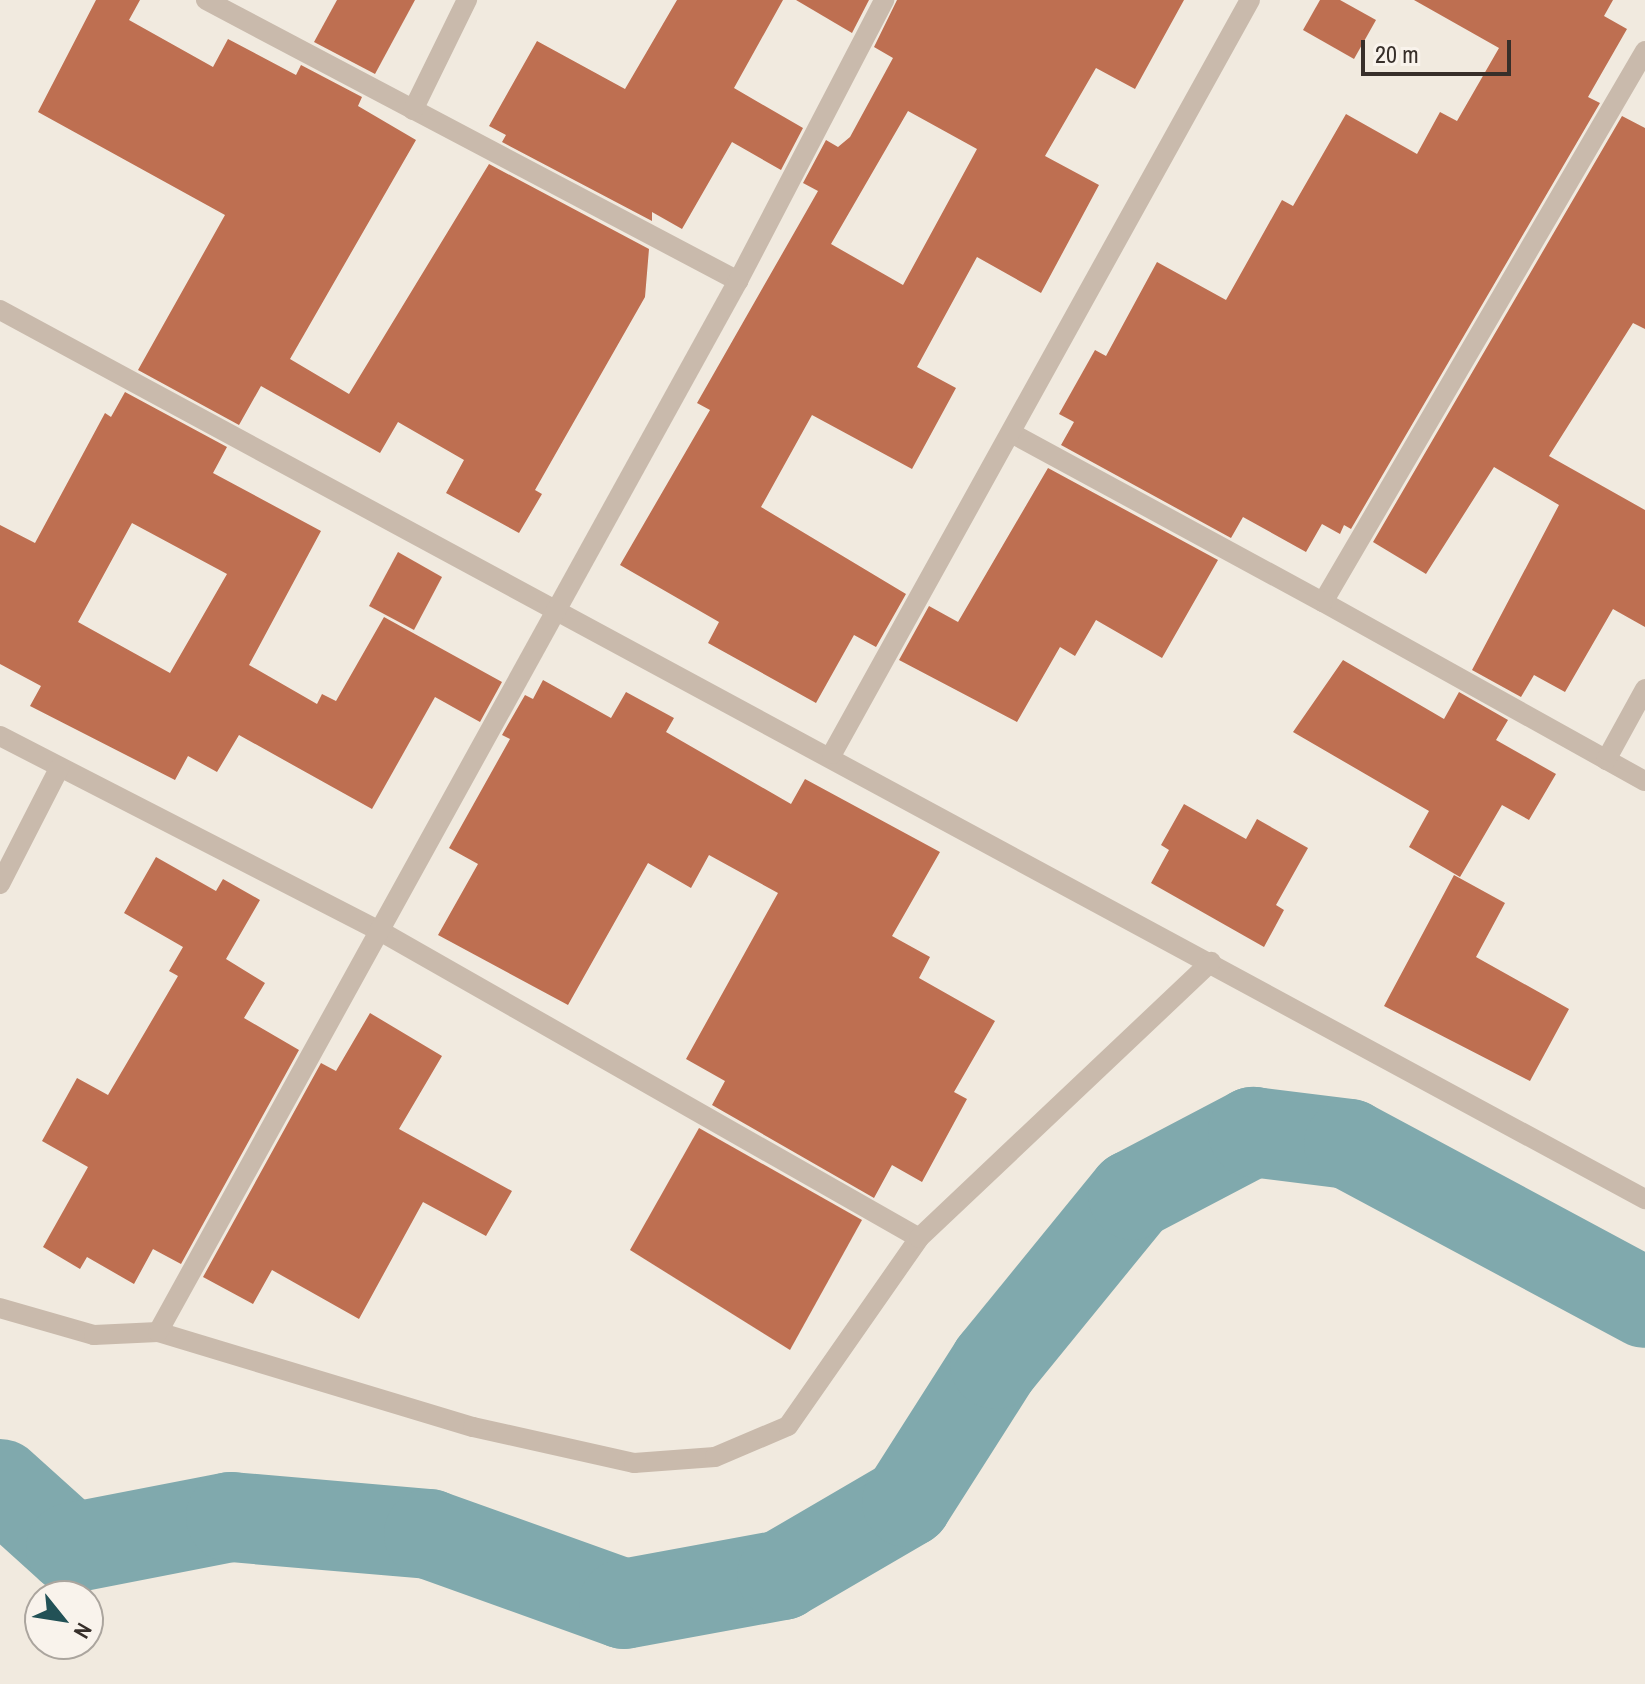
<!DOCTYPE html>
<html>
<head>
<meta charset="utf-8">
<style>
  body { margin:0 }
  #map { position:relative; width:1645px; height:1684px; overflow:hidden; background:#f1eadf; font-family:"Archivo Narrow",sans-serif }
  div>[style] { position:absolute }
  .river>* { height:90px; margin:-45px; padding:0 45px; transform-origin:45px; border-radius:45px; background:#80a9ad }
  .building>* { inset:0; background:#be6f51 }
  .minor>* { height:20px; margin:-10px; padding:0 10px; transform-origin:10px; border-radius:10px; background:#c9baac }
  span { translate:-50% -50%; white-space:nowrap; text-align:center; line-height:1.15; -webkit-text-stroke:6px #f9f3ec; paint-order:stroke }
  .north { position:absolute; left:24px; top:1580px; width:80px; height:80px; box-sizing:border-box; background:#f9f3ec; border:2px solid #aba59e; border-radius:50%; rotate:120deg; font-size:22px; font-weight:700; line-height:32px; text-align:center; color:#372f2a }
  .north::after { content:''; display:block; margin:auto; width:28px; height:36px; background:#225156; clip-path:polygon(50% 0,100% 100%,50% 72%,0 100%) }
  .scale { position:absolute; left:1361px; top:40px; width:150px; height:36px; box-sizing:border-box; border:4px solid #372f2a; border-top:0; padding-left:10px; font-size:24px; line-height:28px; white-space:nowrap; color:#372f2a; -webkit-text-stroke:6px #f9f3ec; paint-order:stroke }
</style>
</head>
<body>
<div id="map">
  <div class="river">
    <div style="left:0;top:1484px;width:96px;rotate:42deg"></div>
    <div style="left:71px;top:1548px;width:163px;rotate:-11deg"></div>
    <div style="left:231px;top:1517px;width:199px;rotate:4.9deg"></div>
    <div style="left:429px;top:1534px;width:207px;rotate:19.7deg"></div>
    <div style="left:624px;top:1604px;width:161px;rotate:-10.4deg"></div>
    <div style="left:782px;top:1575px;width:145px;rotate:-30.3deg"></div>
    <div style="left:907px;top:1502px;width:164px;rotate:-57.5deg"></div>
    <div style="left:995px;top:1364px;width:218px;rotate:-50.8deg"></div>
    <div style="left:1133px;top:1195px;width:136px;rotate:-27.7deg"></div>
    <div style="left:1253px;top:1132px;width:97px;rotate:7.1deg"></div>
    <div style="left:1349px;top:1144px;width:336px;rotate:28.2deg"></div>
  </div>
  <div class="building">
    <div style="clip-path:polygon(96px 0,140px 0,129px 20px,213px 67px,228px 39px,296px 75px,301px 65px,362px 97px,358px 106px,416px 140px,290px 359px,349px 394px,489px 164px,649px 249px,645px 297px,535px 490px,542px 494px,519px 533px,446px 493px,464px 460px,398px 422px,380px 453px,261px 386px,239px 425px,138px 370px,225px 215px,38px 112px)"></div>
    <div style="clip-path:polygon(337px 0,415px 0,375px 74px,314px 42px)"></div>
    <div style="clip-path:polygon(677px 0,783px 0,734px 88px,803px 128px,781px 170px,732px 142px,682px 229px,652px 212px,652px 221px,502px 142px,506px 135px,489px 126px,537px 41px,625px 89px)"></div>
    <div style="clip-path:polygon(796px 0,869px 0,852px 33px)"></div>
    <div style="clip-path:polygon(evenodd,897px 0,1184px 0,1135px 89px,1096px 68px,1045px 156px,1099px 185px,1041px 293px,977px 257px,917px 367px,956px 388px,912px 469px,812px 415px,761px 507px,906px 594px,876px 647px,854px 635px,816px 703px,708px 643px,719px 622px,620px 565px,710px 410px,697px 403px,818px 191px,803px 183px,826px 140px,838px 147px,850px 137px,893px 58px,874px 47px,897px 0,908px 111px,977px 149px,903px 285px,831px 244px,908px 111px)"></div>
    <div style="clip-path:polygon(1320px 0,1340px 0,1376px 20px,1354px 59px,1303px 30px)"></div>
    <div style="clip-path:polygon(1414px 0,1613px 0,1604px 16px,1627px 29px,1588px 97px,1600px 103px,1351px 529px,1344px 525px,1340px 534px,1322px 524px,1306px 552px,1243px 517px,1231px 538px,1061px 445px,1074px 422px,1059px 414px,1095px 350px,1106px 356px,1157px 262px,1226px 300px,1282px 200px,1293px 206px,1346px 114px,1417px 154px,1440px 112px,1457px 121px,1499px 48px)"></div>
    <div style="clip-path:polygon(1622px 116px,1645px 128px,1645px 329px,1633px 323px,1549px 456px,1645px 510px,1645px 627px,1613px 609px,1565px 692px,1534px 675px,1521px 697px,1472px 670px,1559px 505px,1494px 467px,1426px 574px,1373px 542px)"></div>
    <div style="clip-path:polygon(evenodd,125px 392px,227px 447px,213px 473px,321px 531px,249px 665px,317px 704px,322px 694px,336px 701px,384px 617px,502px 682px,480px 722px,435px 697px,372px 809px,239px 735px,217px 772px,188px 756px,175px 780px,30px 706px,41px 686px,0 664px,0 525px,35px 543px,105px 413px,111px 417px,125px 392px,132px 523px,227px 574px,170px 673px,78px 622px,132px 523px)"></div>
    <div style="clip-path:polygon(1048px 468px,1218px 560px,1162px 658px,1096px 620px,1075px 656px,1060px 647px,1017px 722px,899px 660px,929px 606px,958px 622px)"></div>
    <div style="clip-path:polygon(398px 552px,442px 577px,414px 630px,369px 606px)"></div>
    <div style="clip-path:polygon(1343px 660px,1444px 719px,1459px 692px,1508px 720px,1496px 740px,1556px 774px,1529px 820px,1502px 805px,1460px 877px,1409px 847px,1429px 811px,1293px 732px)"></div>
    <div style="clip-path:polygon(543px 680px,611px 718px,626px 692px,674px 718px,666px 732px,791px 804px,805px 779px,940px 852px,892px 936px,930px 957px,919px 978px,995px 1021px,954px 1092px,967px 1099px,922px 1182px,892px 1165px,874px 1198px,712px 1105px,725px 1081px,686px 1059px,778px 893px,709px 855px,691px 888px,648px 863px,568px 1005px,438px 935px,478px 864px,449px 848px,510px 739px,502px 735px,525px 695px,533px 699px)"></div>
    <div style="clip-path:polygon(1184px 804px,1246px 839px,1257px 819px,1308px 848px,1276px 905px,1284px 910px,1264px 947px,1151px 883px,1169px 850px,1161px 845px)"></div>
    <div style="clip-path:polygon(156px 857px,216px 891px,223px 879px,260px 900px,226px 959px,265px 983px,244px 1018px,299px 1050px,181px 1264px,153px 1249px,134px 1284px,87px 1257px,80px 1269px,43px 1247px,88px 1167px,42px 1141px,77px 1078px,108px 1095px,178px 976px,169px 971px,183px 947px,124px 913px)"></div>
    <div style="clip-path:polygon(1454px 875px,1505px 903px,1476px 957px,1569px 1009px,1530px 1081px,1384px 1006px)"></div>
    <div style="clip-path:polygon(370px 1013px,442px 1056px,399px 1129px,512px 1191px,486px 1236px,423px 1202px,359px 1319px,272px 1270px,253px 1304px,203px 1277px,321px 1063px,336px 1071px)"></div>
    <div style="clip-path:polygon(699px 1128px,862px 1220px,790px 1350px,630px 1250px)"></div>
  </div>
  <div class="minor">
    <div style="left:206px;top:0;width:602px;rotate:27.84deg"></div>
    <div style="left:1645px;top:51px;width:638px;rotate:120.3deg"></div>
    <div style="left:1323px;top:602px;width:368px;rotate:29.1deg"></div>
    <div style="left:413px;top:110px;width:123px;rotate:-63.9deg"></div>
    <div style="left:0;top:310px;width:1870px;rotate:28.39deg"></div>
    <div style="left:1015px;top:435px;width:350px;rotate:28.5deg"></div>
    <div style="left:0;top:736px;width:427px;rotate:27.2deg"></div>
    <div style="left:380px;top:931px;width:620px;rotate:29.66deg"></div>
    <div style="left:832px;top:754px;width:862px;rotate:-61deg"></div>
    <div style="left:1606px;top:760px;width:81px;rotate:-61.2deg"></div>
    <div style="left:0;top:884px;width:131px;rotate:-62.9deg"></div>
    <div style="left:0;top:1308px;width:98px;rotate:16deg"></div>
    <div style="left:94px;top:1335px;width:64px;rotate:-2.7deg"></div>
    <div style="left:158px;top:1332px;width:329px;rotate:16.8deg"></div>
    <div style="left:473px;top:1427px;width:165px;rotate:12.6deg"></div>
    <div style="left:634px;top:1463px;width:81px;rotate:-4.2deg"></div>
    <div style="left:715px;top:1457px;width:79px;rotate:-23deg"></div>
    <div style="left:788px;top:1426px;width:229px;rotate:-55.1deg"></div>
    <div style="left:919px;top:1238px;width:402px;rotate:-43.4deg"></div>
    <div style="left:158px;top:1332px;width:1200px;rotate:-61.11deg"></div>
    <div style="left:738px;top:281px;width:317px;rotate:-62.5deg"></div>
  </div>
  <div class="north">N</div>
  <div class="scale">20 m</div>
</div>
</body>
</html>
